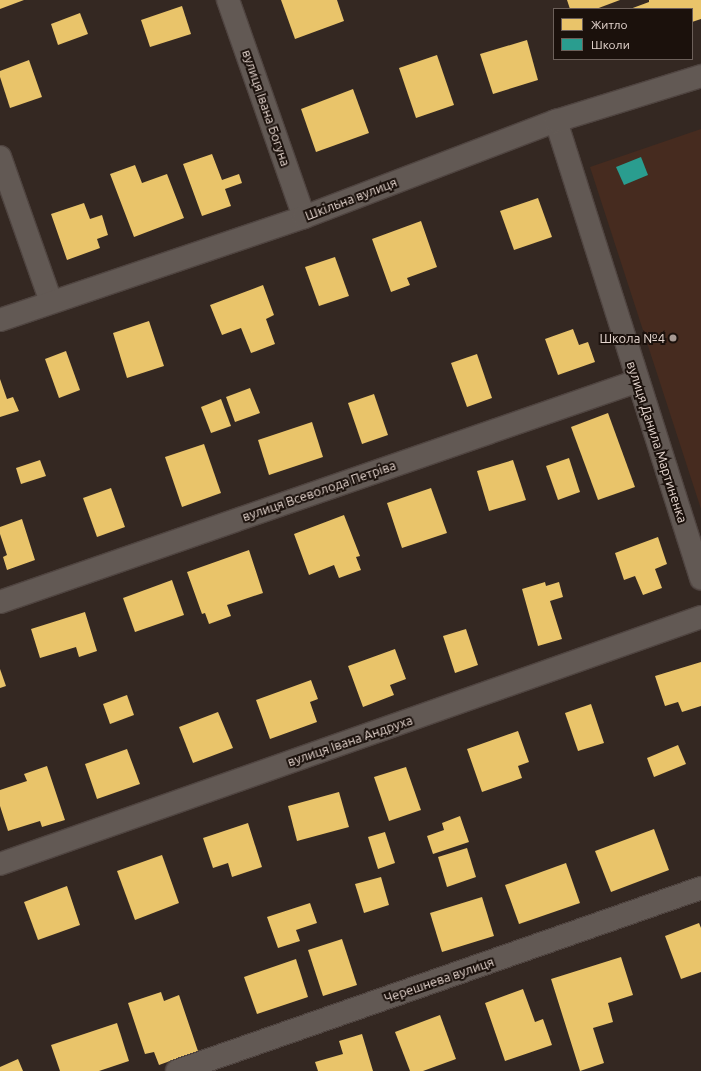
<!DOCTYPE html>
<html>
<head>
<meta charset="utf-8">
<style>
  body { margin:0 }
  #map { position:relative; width:701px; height:1071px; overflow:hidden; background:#342822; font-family:Ubuntu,sans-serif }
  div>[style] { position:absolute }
  .built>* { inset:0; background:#462b1f }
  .homes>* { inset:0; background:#e9c46a }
  .schools>* { inset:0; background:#2a9d8f }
  .roads { filter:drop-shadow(1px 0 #4f4440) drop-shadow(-1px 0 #4f4440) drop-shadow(0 1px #4f4440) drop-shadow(0 -1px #4f4440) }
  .minor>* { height:22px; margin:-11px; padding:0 11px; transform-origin:11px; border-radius:11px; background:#625954 }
  .dots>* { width:11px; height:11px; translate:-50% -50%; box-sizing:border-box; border:2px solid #1b110c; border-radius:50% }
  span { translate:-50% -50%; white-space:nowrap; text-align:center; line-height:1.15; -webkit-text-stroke:4px #1b110c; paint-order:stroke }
  .street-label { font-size:13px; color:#e6d7d0 }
  .poi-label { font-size:13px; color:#e6d7d0 }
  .right { translate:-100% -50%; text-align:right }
  .legend { position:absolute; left:553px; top:8px; width:140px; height:52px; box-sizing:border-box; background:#1b110c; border:1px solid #6c605a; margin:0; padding:5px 7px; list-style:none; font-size:12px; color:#e6d7d0 }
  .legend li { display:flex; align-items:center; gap:8px; height:20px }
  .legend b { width:20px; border:1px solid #6c605a }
</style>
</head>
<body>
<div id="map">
  <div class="built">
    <div style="clip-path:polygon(701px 129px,701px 509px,590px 167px)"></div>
  </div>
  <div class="homes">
    <div style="clip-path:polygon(0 0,24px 0,0 9px)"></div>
    <div style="clip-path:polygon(281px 0,337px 0,344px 21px,295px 39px)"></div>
    <div style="clip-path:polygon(567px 0,620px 0,596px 9px,570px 9px)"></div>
    <div style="clip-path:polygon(649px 0,701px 0,701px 19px,692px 22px,692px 9px,630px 9px,649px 2px)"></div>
    <div style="clip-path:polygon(182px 6px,191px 34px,150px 47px,141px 20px)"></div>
    <div style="clip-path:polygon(80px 13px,88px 34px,58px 45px,51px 24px)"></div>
    <div style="clip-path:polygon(527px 40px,538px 80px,493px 94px,480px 54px)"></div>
    <div style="clip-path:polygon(437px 55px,454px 105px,416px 118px,399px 68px)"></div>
    <div style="clip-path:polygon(29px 60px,42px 97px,10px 108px,0 77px,0 71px)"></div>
    <div style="clip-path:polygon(353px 89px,369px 133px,316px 152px,301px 109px)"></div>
    <div style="clip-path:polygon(212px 154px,222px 180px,239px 174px,242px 183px,225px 189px,231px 206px,202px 216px,183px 164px)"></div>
    <div style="clip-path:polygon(135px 165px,142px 183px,167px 174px,184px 218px,134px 237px,110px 174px)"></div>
    <div style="clip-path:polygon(538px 198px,552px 237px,514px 250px,500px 211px)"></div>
    <div style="clip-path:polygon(84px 203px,90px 219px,102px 215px,108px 235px,97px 239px,100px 248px,67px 260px,51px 214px)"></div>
    <div style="clip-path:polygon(421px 221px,437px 267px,407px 278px,410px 285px,391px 292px,372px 239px)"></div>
    <div style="clip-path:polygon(335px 257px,349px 296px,319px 306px,305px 267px)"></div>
    <div style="clip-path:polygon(263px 285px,274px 315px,266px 319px,275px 344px,251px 353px,241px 328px,222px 335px,210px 305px)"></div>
    <div style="clip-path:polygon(149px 321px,164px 366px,127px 378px,113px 333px)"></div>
    <div style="clip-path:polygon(573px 329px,579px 345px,588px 342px,595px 362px,558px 375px,545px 339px)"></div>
    <div style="clip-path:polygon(66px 351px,80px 390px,59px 398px,45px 359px)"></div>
    <div style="clip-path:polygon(477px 354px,492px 398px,467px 407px,451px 363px)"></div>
    <div style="clip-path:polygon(0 379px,7px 399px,13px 397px,19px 411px,0 417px)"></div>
    <div style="clip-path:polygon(250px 388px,260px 413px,235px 422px,226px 397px)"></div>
    <div style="clip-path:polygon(374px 394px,388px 435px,362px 444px,348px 403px)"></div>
    <div style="clip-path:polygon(221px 399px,231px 426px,211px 433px,201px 407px)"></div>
    <div style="clip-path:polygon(608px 413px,635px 487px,598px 500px,571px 427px)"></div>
    <div style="clip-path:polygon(312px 422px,323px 457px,269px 475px,258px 440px)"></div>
    <div style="clip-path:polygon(204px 444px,221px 493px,182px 507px,165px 457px)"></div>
    <div style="clip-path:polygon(569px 458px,580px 492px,558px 500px,546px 466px)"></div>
    <div style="clip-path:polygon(40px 460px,46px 476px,21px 484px,16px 468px)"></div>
    <div style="clip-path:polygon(513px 460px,526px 500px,489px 511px,477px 471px)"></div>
    <div style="clip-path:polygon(111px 488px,125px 527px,97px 537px,83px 498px)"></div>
    <div style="clip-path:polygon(431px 488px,447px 533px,402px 548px,387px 503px)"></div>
    <div style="clip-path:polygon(344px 515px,360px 556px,356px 557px,361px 570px,339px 578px,334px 565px,309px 575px,294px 534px)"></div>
    <div style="clip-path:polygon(22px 519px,35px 560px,7px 570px,3px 557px,7px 555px,0 534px,0 527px)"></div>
    <div style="clip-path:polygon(658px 537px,667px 564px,655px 569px,662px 588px,643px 595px,635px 576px,624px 580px,615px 553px)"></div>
    <div style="clip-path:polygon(249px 550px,263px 593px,227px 605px,231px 616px,209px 624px,205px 613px,202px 614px,187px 572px)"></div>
    <div style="clip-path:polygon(172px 580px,184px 615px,135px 632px,123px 598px)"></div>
    <div style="clip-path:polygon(545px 582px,546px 586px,559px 582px,563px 597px,550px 601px,562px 639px,538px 646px,522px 589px)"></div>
    <div style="clip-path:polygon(85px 612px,97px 651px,79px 657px,76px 647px,40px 658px,31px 629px)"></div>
    <div style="clip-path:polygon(466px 629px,478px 665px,455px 673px,443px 636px)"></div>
    <div style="clip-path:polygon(395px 649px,406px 679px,390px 685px,394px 695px,363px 707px,348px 666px)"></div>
    <div style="clip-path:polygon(701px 662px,701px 706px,682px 712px,678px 702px,665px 706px,655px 676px)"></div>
    <div style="clip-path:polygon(0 669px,6px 686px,0 688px)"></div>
    <div style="clip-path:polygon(311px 680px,318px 699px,310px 702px,317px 722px,270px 739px,256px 700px)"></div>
    <div style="clip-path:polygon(127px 695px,134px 715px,110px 724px,103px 704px)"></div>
    <div style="clip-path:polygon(591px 704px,604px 743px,578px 751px,565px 713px)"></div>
    <div style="clip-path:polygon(218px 712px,233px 748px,193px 763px,179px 727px)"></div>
    <div style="clip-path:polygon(518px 731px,529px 762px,518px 766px,522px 778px,482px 792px,467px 749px)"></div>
    <div style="clip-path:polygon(678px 745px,686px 764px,654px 777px,647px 758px)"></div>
    <div style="clip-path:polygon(127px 749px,140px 784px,97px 799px,85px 764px)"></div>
    <div style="clip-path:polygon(47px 766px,65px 820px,42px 827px,40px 821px,8px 831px,0 806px,0 790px,27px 781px,24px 774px)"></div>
    <div style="clip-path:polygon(406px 767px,421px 810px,389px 821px,374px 777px)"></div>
    <div style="clip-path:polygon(339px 792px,349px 827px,297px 841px,288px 806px)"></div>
    <div style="clip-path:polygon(460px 816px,469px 842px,433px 854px,427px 836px,444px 830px,442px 823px)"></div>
    <div style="clip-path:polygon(248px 823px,262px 867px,232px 877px,228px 863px,213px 868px,203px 838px)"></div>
    <div style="clip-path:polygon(654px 829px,669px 870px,611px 892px,595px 851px)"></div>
    <div style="clip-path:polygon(385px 832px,395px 863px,378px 869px,368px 837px)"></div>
    <div style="clip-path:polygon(467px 848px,476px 877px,447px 887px,438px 857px)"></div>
    <div style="clip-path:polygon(162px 855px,179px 903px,135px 920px,117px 871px)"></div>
    <div style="clip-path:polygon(566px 863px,580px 903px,519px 924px,505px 885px)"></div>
    <div style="clip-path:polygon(381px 877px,389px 905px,364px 913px,355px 884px)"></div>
    <div style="clip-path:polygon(67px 886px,80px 925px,38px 940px,24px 902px)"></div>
    <div style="clip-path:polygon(482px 897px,494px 936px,442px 952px,430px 913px)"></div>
    <div style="clip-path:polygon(310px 903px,317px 923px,296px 930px,300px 941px,278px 948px,267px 917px)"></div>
    <div style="clip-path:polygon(699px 923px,701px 928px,701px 972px,681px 979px,665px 936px)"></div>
    <div style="clip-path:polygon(342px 939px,357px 985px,323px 996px,308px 950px)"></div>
    <div style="clip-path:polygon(621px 957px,633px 995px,608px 1003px,613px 1022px,593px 1028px,604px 1063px,580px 1071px,551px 979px)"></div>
    <div style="clip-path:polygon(296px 959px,308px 997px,257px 1014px,244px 977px)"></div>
    <div style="clip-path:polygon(523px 989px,535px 1022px,543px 1019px,552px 1045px,505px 1061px,485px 1003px)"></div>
    <div style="clip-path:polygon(161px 992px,164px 1001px,179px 995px,198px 1051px,159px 1065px,154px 1052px,145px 1054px,128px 1003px)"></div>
    <div style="clip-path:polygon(440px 1015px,456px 1059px,423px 1071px,410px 1071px,395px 1032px)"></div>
    <div style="clip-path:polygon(117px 1023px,129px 1061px,99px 1071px,60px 1071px,51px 1045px)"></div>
    <div style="clip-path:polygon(362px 1034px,373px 1071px,318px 1071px,315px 1062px,343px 1054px,339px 1041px)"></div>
    <div style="clip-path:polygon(18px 1059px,23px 1071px,0 1071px,0 1067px)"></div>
  </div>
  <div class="schools">
    <div style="clip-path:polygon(641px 157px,648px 175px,624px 185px,616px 167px)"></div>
  </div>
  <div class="roads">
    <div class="minor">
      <div style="left:228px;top:0;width:230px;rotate:70.7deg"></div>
      <div style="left:556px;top:121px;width:480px;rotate:72.4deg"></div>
      <div style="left:0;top:157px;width:154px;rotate:70.6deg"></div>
      <div style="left:0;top:320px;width:321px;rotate:-18.7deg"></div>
      <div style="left:304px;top:217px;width:270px;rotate:-20.9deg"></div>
      <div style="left:556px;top:121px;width:152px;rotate:-17.2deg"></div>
      <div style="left:0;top:602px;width:675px;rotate:-19.11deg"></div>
      <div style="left:0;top:864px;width:743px;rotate:-19.41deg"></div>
      <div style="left:177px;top:1071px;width:555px;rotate:-19.25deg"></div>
    </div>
  </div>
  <div class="dots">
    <div style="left:673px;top:338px;background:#a89a93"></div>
  </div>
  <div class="street-label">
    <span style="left:266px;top:108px;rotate:71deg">вулиця Івана Богуна</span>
    <span style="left:351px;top:199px;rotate:-21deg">Шкільна вулиця</span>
    <span style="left:657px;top:442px;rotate:72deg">вулиця Данила Мартиненка</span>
    <span style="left:319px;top:491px;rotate:-19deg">вулиця Всеволода Петріва</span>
    <span style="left:350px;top:741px;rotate:-19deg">вулиця Івана Андруха</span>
    <span style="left:439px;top:980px;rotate:-19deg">Черешнева вулиця</span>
  </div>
  <div class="poi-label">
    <span class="right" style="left:665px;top:338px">Школа №4</span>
  </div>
  <ul class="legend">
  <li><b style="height:11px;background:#e9c46a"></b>Житло</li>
  <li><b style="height:11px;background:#2a9d8f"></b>Школи</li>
  </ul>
</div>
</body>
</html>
